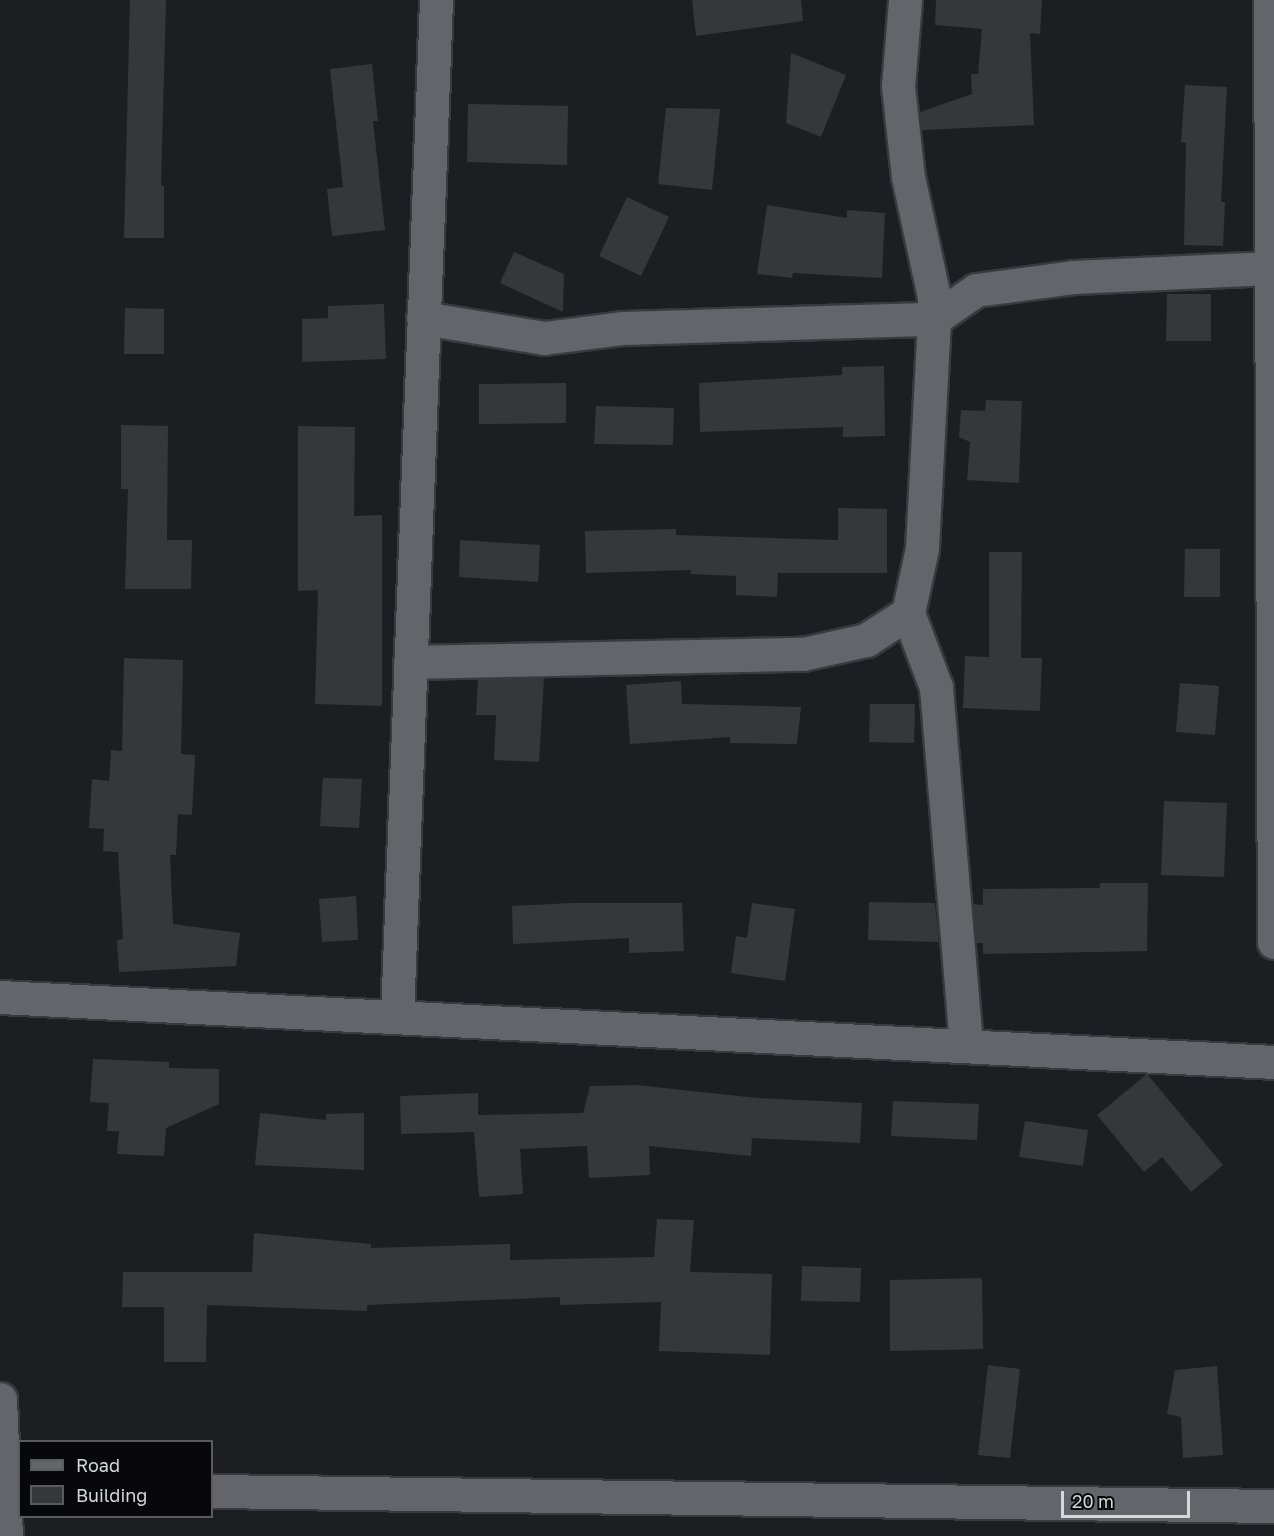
<!DOCTYPE html>
<html>
<head>
<meta charset="utf-8">
<style>
  body { margin:0 }
  #map { position:relative; width:1274px; height:1536px; overflow:hidden; background:#1d1e22; font-family:"Golos Text",sans-serif }
  div>[style] { position:absolute }
  .building>* { inset:0; background:#35373b }
  .roads { filter:drop-shadow(2px 0 #383a3d) drop-shadow(-2px 0 #383a3d) drop-shadow(0 2px #383a3d) drop-shadow(0 -2px #383a3d) }
  .street>* { height:33px; margin:-16.5px; padding:0 16.5px; transform-origin:16.5px; border-radius:16.5px; background:#63656a }
  span { translate:-50% -50%; white-space:nowrap; text-align:center; line-height:1.15; -webkit-text-stroke:5px #08080a; paint-order:stroke }
  .legend { position:absolute; left:18px; top:1440px; width:195px; height:78px; box-sizing:border-box; background:#08080a; border:2px solid #5a5b5d; margin:0; padding:8px 10px; list-style:none; font-size:18px; color:#d5d7d9 }
  .legend li { display:flex; align-items:center; gap:12px; height:30px }
  .legend b { width:30px; border:2px solid #5a5b5d }
  .scale { position:absolute; left:1061px; top:1491px; width:129px; height:27px; box-sizing:border-box; border:3px solid #d5d7d9; border-top:0; padding-left:8px; font-size:18px; line-height:21px; white-space:nowrap; color:#d5d7d9; -webkit-text-stroke:4px #08080a; paint-order:stroke }
</style>
</head>
<body>
<div id="map">
  <div class="building">
    <div style="clip-path:polygon(130px 0,166px 0,161px 186px,164px 186px,164px 238px,124px 238px)"></div>
    <div style="clip-path:polygon(692px 0,801px 0,803px 21px,696px 36px)"></div>
    <div style="clip-path:polygon(936px 0,1042px 0,1040px 34px,1030px 33px,1034px 125px,922px 130px,920px 112px,972px 94px,971px 74px,978px 74px,982px 29px,935px 25px)"></div>
    <div style="clip-path:polygon(791px 53px,846px 75px,821px 137px,786px 123px)"></div>
    <div style="clip-path:polygon(372px 64px,378px 121px,373px 121px,385px 230px,332px 236px,327px 189px,343px 187px,330px 69px)"></div>
    <div style="clip-path:polygon(1185px 85px,1227px 87px,1221px 202px,1225px 202px,1223px 246px,1184px 245px,1186px 143px,1181px 142px)"></div>
    <div style="clip-path:polygon(468px 104px,568px 106px,567px 165px,467px 162px)"></div>
    <div style="clip-path:polygon(666px 108px,720px 109px,712px 190px,658px 184px)"></div>
    <div style="clip-path:polygon(627px 197px,669px 217px,641px 276px,599px 256px)"></div>
    <div style="clip-path:polygon(767px 205px,847px 218px,847px 210px,885px 213px,882px 278px,793px 273px,792px 278px,757px 274px)"></div>
    <div style="clip-path:polygon(514px 252px,564px 274px,563px 312px,500px 283px)"></div>
    <div style="clip-path:polygon(1167px 294px,1211px 294px,1211px 341px,1166px 341px)"></div>
    <div style="clip-path:polygon(384px 304px,386px 359px,302px 362px,302px 319px,328px 318px,328px 306px)"></div>
    <div style="clip-path:polygon(125px 308px,164px 309px,164px 354px,124px 354px)"></div>
    <div style="clip-path:polygon(884px 366px,885px 436px,843px 437px,843px 427px,700px 432px,699px 383px,842px 375px,842px 367px)"></div>
    <div style="clip-path:polygon(566px 383px,566px 423px,479px 424px,479px 384px)"></div>
    <div style="clip-path:polygon(986px 400px,1022px 401px,1019px 483px,967px 480px,970px 442px,959px 437px,961px 410px,985px 411px)"></div>
    <div style="clip-path:polygon(596px 406px,674px 408px,673px 445px,594px 444px)"></div>
    <div style="clip-path:polygon(121px 425px,168px 426px,167px 540px,192px 540px,191px 589px,125px 589px,128px 489px,121px 489px)"></div>
    <div style="clip-path:polygon(298px 426px,355px 427px,354px 516px,382px 515px,382px 706px,315px 704px,318px 590px,298px 591px)"></div>
    <div style="clip-path:polygon(838px 508px,887px 509px,887px 573px,778px 573px,777px 597px,736px 595px,736px 576px,690px 574px,691px 570px,586px 573px,585px 531px,676px 529px,676px 535px,838px 540px)"></div>
    <div style="clip-path:polygon(460px 540px,540px 545px,538px 582px,459px 577px)"></div>
    <div style="clip-path:polygon(1185px 549px,1220px 549px,1220px 597px,1184px 597px)"></div>
    <div style="clip-path:polygon(989px 552px,1022px 552px,1021px 658px,1042px 658px,1040px 711px,963px 708px,965px 656px,989px 657px)"></div>
    <div style="clip-path:polygon(124px 658px,183px 660px,181px 754px,195px 755px,192px 815px,178px 814px,176px 855px,170px 855px,173px 924px,240px 933px,236px 966px,119px 972px,117px 940px,123px 939px,118px 852px,103px 851px,104px 829px,89px 828px,92px 779px,109px 781px,111px 750px,122px 751px)"></div>
    <div style="clip-path:polygon(544px 678px,539px 762px,494px 760px,496px 715px,476px 715px,478px 679px)"></div>
    <div style="clip-path:polygon(681px 681px,682px 704px,801px 707px,797px 744px,730px 743px,730px 737px,630px 744px,626px 685px)"></div>
    <div style="clip-path:polygon(1180px 683px,1219px 686px,1215px 735px,1176px 732px)"></div>
    <div style="clip-path:polygon(870px 704px,915px 704px,914px 743px,869px 742px)"></div>
    <div style="clip-path:polygon(323px 778px,362px 779px,359px 828px,320px 826px)"></div>
    <div style="clip-path:polygon(1164px 801px,1227px 803px,1224px 877px,1161px 875px)"></div>
    <div style="clip-path:polygon(1100px 883px,1148px 883px,1147px 951px,983px 954px,983px 943px,976px 943px,973px 904px,983px 905px,983px 889px,1100px 888px)"></div>
    <div style="clip-path:polygon(356px 896px,358px 940px,322px 942px,319px 899px)"></div>
    <div style="clip-path:polygon(869px 902px,935px 903px,939px 942px,868px 940px)"></div>
    <div style="clip-path:polygon(572px 903px,682px 903px,684px 951px,629px 953px,629px 938px,513px 944px,512px 906px)"></div>
    <div style="clip-path:polygon(752px 903px,795px 909px,785px 981px,731px 973px,736px 936px,747px 938px)"></div>
    <div style="clip-path:polygon(93px 1059px,169px 1062px,169px 1068px,219px 1069px,219px 1104px,166px 1128px,164px 1156px,117px 1154px,119px 1131px,107px 1131px,109px 1103px,90px 1102px)"></div>
    <div style="clip-path:polygon(1147px 1074px,1223px 1165px,1191px 1192px,1162px 1157px,1144px 1172px,1097px 1115px)"></div>
    <div style="clip-path:polygon(636px 1085px,757px 1098px,862px 1103px,860px 1143px,752px 1138px,751px 1156px,649px 1146px,650px 1175px,589px 1178px,587px 1146px,520px 1149px,523px 1194px,479px 1197px,474px 1132px,401px 1134px,400px 1096px,478px 1093px,478px 1115px,583px 1113px,590px 1086px)"></div>
    <div style="clip-path:polygon(893px 1101px,979px 1104px,977px 1140px,891px 1136px)"></div>
    <div style="clip-path:polygon(260px 1113px,326px 1120px,326px 1114px,364px 1113px,364px 1170px,255px 1165px)"></div>
    <div style="clip-path:polygon(1025px 1121px,1088px 1130px,1083px 1166px,1019px 1157px)"></div>
    <div style="clip-path:polygon(657px 1219px,694px 1220px,690px 1272px,772px 1274px,770px 1355px,659px 1351px,661px 1302px,560px 1305px,560px 1297px,367px 1305px,367px 1311px,207px 1305px,206px 1362px,164px 1362px,164px 1307px,122px 1307px,123px 1272px,252px 1272px,254px 1233px,371px 1244px,371px 1248px,510px 1244px,510px 1260px,654px 1257px)"></div>
    <div style="clip-path:polygon(802px 1266px,861px 1268px,860px 1302px,801px 1301px)"></div>
    <div style="clip-path:polygon(982px 1278px,983px 1349px,890px 1351px,890px 1280px)"></div>
    <div style="clip-path:polygon(988px 1365px,1020px 1369px,1010px 1458px,978px 1455px)"></div>
    <div style="clip-path:polygon(1217px 1366px,1223px 1455px,1183px 1458px,1181px 1417px,1167px 1414px,1175px 1370px)"></div>
  </div>
  <div class="roads">
    <div class="street">
      <div style="left:1270px;top:0;width:942px;rotate:89.76deg"></div>
      <div style="left:423px;top:318px;width:123px;rotate:9.4deg"></div>
      <div style="left:544px;top:338px;width:80px;rotate:-7.2deg"></div>
      <div style="left:623px;top:328px;width:311px;rotate:-1.7deg"></div>
      <div style="left:934px;top:319px;width:51px;rotate:-34.6deg"></div>
      <div style="left:976px;top:290px;width:98px;rotate:-7.6deg"></div>
      <div style="left:1073px;top:277px;width:198px;rotate:-2.6deg"></div>
      <div style="left:908px;top:613px;width:79px;rotate:69.3deg"></div>
      <div style="left:936px;top:687px;width:359px;rotate:85.2deg"></div>
      <div style="left:410px;top:662px;width:393px;rotate:-1.2deg"></div>
      <div style="left:803px;top:654px;width:65px;rotate:-12.5deg"></div>
      <div style="left:866px;top:640px;width:50px;rotate:-32.7deg"></div>
      <div style="left:908px;top:613px;width:66px;rotate:-77.8deg"></div>
      <div style="left:922px;top:548px;width:229px;rotate:-87deg"></div>
      <div style="left:934px;top:319px;width:22px;rotate:-90deg"></div>
      <div style="left:934px;top:297px;width:123px;rotate:-102.2deg"></div>
      <div style="left:908px;top:177px;width:92px;rotate:-96.3deg"></div>
      <div style="left:898px;top:86px;width:86px;rotate:-85.3deg"></div>
      <div style="left:0;top:997px;width:1276px;rotate:2.92deg"></div>
      <div style="left:397px;top:1016px;width:1017px;rotate:-87.8deg"></div>
      <div style="left:0;top:1399px;width:137px;rotate:87.5deg"></div>
      <div style="left:212px;top:1491px;width:1062px;rotate:0.81deg"></div>
    </div>
  </div>
  <ul class="legend">
  <li><b style="height:8px;background:#63656a"></b>Road</li>
  <li><b style="height:16px;background:#35373b"></b>Building</li>
  </ul>
  <div class="scale">20 m</div>
</div>
</body>
</html>
